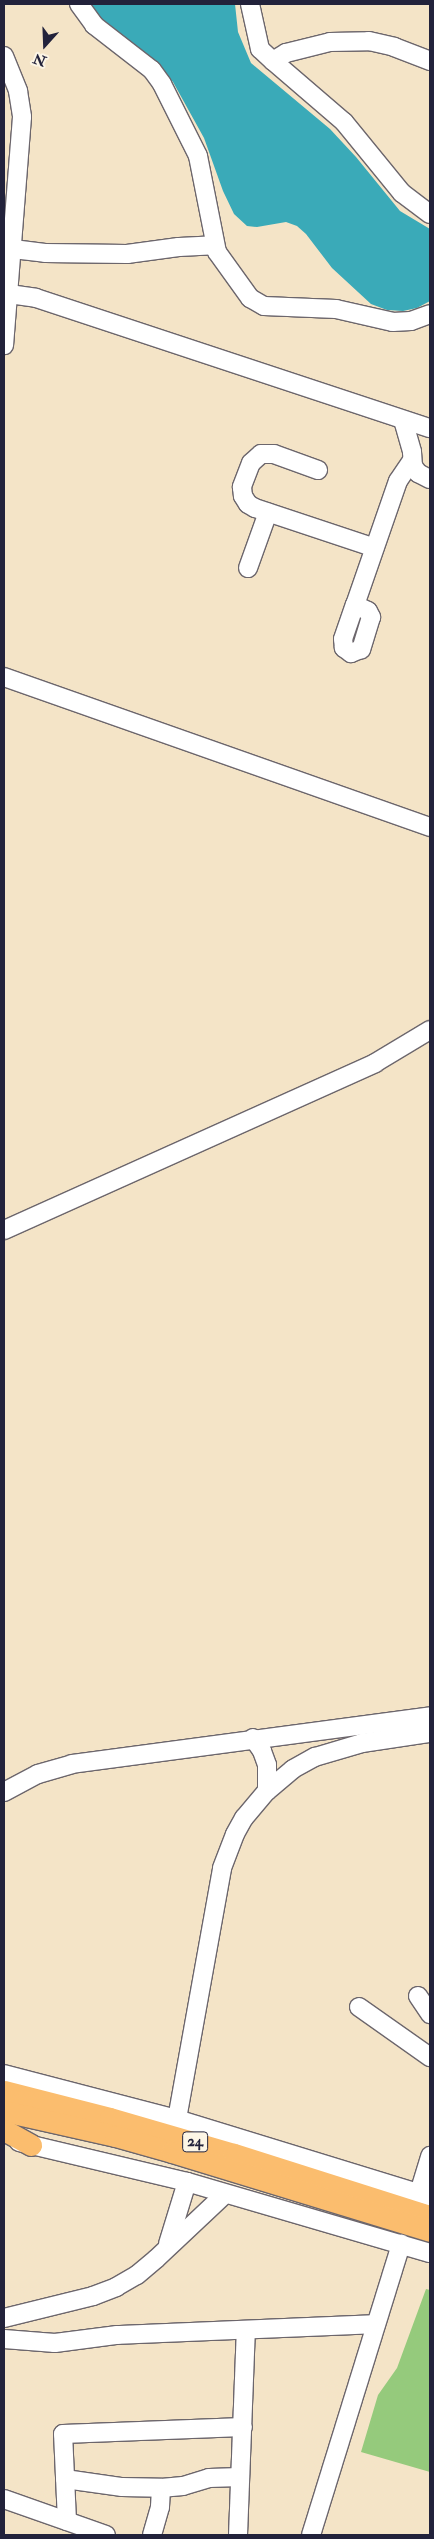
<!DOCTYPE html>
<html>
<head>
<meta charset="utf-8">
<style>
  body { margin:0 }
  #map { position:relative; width:434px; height:2539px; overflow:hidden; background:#f4e4c7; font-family:"IM FELL Double Pica",serif }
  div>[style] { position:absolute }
  .green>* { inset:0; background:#95ca7c }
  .water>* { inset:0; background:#3aaab8 }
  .roads { filter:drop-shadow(1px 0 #6c666c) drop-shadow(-1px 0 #6c666c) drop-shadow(0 1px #6c666c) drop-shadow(0 -1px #6c666c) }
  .minor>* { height:18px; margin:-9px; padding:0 9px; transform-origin:9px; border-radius:9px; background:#fff }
  .major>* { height:21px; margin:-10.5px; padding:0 10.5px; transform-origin:10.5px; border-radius:10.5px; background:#fbbd6e }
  span { translate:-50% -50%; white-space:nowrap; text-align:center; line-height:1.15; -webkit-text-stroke:4px #fcf5e5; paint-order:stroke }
  .shield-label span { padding:1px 4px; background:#fcf5e5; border:1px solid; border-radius:4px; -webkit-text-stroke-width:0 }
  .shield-label { font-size:15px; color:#22223b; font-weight:700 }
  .frame { position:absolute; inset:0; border:5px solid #22223b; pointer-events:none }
  .north { position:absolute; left:20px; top:20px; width:50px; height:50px; -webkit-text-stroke:4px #fcf5e5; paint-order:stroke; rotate:200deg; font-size:14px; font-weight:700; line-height:20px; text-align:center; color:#22223b }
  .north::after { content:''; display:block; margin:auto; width:18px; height:22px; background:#22223b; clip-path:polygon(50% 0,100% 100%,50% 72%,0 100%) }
</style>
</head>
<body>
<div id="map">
  <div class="green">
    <div style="clip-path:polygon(426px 2289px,430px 2290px,430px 2472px,361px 2452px,378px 2395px,397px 2368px)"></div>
  </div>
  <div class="water">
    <div style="clip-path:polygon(89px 4px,235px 4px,238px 32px,251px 63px,330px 129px,356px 157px,400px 211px,430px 229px,430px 301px,417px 308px,403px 311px,387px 310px,371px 304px,332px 268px,306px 234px,297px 226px,286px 222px,257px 227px,247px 226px,234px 214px,223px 191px,204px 138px,173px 82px,155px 61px,117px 32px,100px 18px)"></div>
  </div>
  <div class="roads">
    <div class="minor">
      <div style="left:79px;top:4px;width:26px;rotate:54deg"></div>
      <div style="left:94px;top:25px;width:73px;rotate:37.8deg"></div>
      <div style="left:152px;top:70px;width:17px;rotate:54deg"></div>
      <div style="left:162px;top:84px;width:80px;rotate:63.4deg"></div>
      <div style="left:198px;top:156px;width:98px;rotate:78.8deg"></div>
      <div style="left:217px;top:252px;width:57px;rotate:54.3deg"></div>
      <div style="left:250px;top:298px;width:16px;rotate:30deg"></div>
      <div style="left:264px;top:306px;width:72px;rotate:2.4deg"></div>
      <div style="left:336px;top:309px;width:58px;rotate:12.8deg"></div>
      <div style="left:393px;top:322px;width:18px;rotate:-3deg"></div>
      <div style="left:411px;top:321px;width:20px;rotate:-20deg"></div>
      <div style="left:250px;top:4px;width:46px;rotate:77.5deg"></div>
      <div style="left:260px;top:49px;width:18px;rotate:43deg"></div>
      <div style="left:273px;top:61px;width:15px;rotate:-32deg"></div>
      <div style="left:286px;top:53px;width:45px;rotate:-14deg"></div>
      <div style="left:330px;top:42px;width:39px;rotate:-1deg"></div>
      <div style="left:369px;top:41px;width:26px;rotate:13deg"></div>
      <div style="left:394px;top:47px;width:39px;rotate:21deg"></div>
      <div style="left:4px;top:56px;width:38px;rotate:68deg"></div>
      <div style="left:18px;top:91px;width:26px;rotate:81deg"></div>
      <div style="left:22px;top:117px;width:229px;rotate:94.5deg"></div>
      <div style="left:273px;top:61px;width:94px;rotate:40.7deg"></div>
      <div style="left:344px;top:122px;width:92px;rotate:50.8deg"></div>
      <div style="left:402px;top:193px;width:35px;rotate:37deg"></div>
      <div style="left:13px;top:249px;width:32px;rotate:7deg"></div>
      <div style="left:45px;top:253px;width:82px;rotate:0.7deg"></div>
      <div style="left:127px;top:254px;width:52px;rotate:-7.7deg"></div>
      <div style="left:179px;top:247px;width:35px;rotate:-3deg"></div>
      <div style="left:9px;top:294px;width:27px;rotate:8deg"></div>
      <div style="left:36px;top:298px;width:415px;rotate:18.3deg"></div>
      <div style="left:403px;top:420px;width:33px;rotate:74deg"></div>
      <div style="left:412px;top:452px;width:14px;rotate:86deg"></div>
      <div style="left:413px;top:466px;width:9px;rotate:54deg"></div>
      <div style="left:418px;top:473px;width:13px;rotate:27deg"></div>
      <div style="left:318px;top:470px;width:47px;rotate:-160deg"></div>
      <div style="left:274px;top:454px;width:13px;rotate:180deg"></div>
      <div style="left:261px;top:454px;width:13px;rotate:138deg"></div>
      <div style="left:251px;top:463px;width:26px;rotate:111deg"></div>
      <div style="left:242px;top:487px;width:9px;rotate:84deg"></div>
      <div style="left:243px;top:496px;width:9px;rotate:58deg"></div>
      <div style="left:248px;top:504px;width:8px;rotate:30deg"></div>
      <div style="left:255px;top:508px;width:126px;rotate:18.4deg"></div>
      <div style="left:248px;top:568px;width:59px;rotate:-70.3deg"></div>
      <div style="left:355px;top:605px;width:14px;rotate:25deg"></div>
      <div style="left:368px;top:611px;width:7px;rotate:63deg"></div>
      <div style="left:371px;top:617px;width:34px;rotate:107deg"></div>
      <div style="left:361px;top:649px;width:11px;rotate:158deg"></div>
      <div style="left:351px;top:653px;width:9px;rotate:-144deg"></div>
      <div style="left:344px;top:648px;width:9px;rotate:-96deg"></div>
      <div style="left:343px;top:639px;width:36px;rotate:-71deg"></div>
      <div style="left:355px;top:605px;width:131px;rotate:-70.9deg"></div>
      <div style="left:398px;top:481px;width:23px;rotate:-56deg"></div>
      <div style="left:4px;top:677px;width:452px;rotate:19.4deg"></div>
      <div style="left:4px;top:1230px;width:407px;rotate:-24.2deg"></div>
      <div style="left:375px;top:1063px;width:64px;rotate:-31deg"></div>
      <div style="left:253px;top:1738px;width:16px;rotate:55deg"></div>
      <div style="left:262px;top:1751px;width:15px;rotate:70deg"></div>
      <div style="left:267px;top:1765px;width:26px;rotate:90deg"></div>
      <div style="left:4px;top:1792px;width:38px;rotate:-28deg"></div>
      <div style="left:38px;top:1774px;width:35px;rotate:-16deg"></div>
      <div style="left:72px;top:1764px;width:361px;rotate:-7.6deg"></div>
      <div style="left:418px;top:1996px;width:22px;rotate:56deg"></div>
      <div style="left:359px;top:2007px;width:87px;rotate:35.2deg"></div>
      <div style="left:4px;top:2074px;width:179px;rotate:14.6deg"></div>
      <div style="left:177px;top:2119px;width:265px;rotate:17.1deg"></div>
      <div style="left:177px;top:2119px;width:255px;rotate:-79.8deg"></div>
      <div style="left:222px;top:1868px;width:36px;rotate:-69deg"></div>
      <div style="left:235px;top:1834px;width:18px;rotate:-61deg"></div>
      <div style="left:244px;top:1818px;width:35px;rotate:-50deg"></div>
      <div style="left:267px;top:1791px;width:34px;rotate:-40deg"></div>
      <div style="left:293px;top:1769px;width:25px;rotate:-29deg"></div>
      <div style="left:315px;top:1757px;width:49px;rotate:-16.6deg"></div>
      <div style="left:362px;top:1743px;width:69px;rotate:-8.4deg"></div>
      <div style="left:19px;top:2142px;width:173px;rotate:13.4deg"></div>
      <div style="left:187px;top:2182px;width:253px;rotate:16.3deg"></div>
      <div style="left:419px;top:2193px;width:39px;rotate:-73deg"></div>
      <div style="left:168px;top:2244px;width:65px;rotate:-73deg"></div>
      <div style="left:4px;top:2318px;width:92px;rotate:-13.9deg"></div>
      <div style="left:93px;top:2296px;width:25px;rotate:-21deg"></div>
      <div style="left:116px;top:2287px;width:24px;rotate:-30deg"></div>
      <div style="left:137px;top:2275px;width:25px;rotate:-40deg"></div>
      <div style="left:156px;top:2259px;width:95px;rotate:-43.3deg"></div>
      <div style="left:4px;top:2339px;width:51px;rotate:4.5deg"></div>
      <div style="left:55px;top:2343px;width:63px;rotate:-7.4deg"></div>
      <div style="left:117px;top:2335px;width:259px;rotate:-2.4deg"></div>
      <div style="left:65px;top:2479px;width:58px;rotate:8deg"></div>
      <div style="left:122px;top:2487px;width:39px;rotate:1deg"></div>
      <div style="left:161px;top:2488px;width:22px;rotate:-5deg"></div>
      <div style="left:183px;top:2486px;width:27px;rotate:-17deg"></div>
      <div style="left:209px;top:2478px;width:31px;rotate:-2deg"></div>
      <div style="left:4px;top:2499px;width:108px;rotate:19.4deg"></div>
      <div style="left:67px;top:2521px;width:87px;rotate:-92.6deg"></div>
      <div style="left:63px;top:2434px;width:180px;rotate:-2.2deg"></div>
      <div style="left:152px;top:2535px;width:29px;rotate:-74deg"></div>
      <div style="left:160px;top:2507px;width:19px;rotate:-87deg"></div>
      <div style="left:238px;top:2535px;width:205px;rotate:-87.8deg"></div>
      <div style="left:311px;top:2535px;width:305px;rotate:-72.8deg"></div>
    </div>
    <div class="major">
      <div style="left:4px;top:2091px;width:109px;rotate:14.3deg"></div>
      <div style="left:110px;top:2118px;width:129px;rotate:16.2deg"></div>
      <div style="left:234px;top:2154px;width:206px;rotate:17.6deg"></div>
      <div style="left:4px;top:2111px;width:114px;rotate:12.7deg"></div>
      <div style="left:115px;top:2136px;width:59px;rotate:15.7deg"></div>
      <div style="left:172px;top:2152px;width:270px;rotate:17deg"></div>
      <div style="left:4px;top:2130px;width:31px;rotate:29deg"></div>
    </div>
  </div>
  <div class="shield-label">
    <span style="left:195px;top:2142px">24</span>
  </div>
  <div class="frame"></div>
  <div class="north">N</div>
</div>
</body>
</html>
